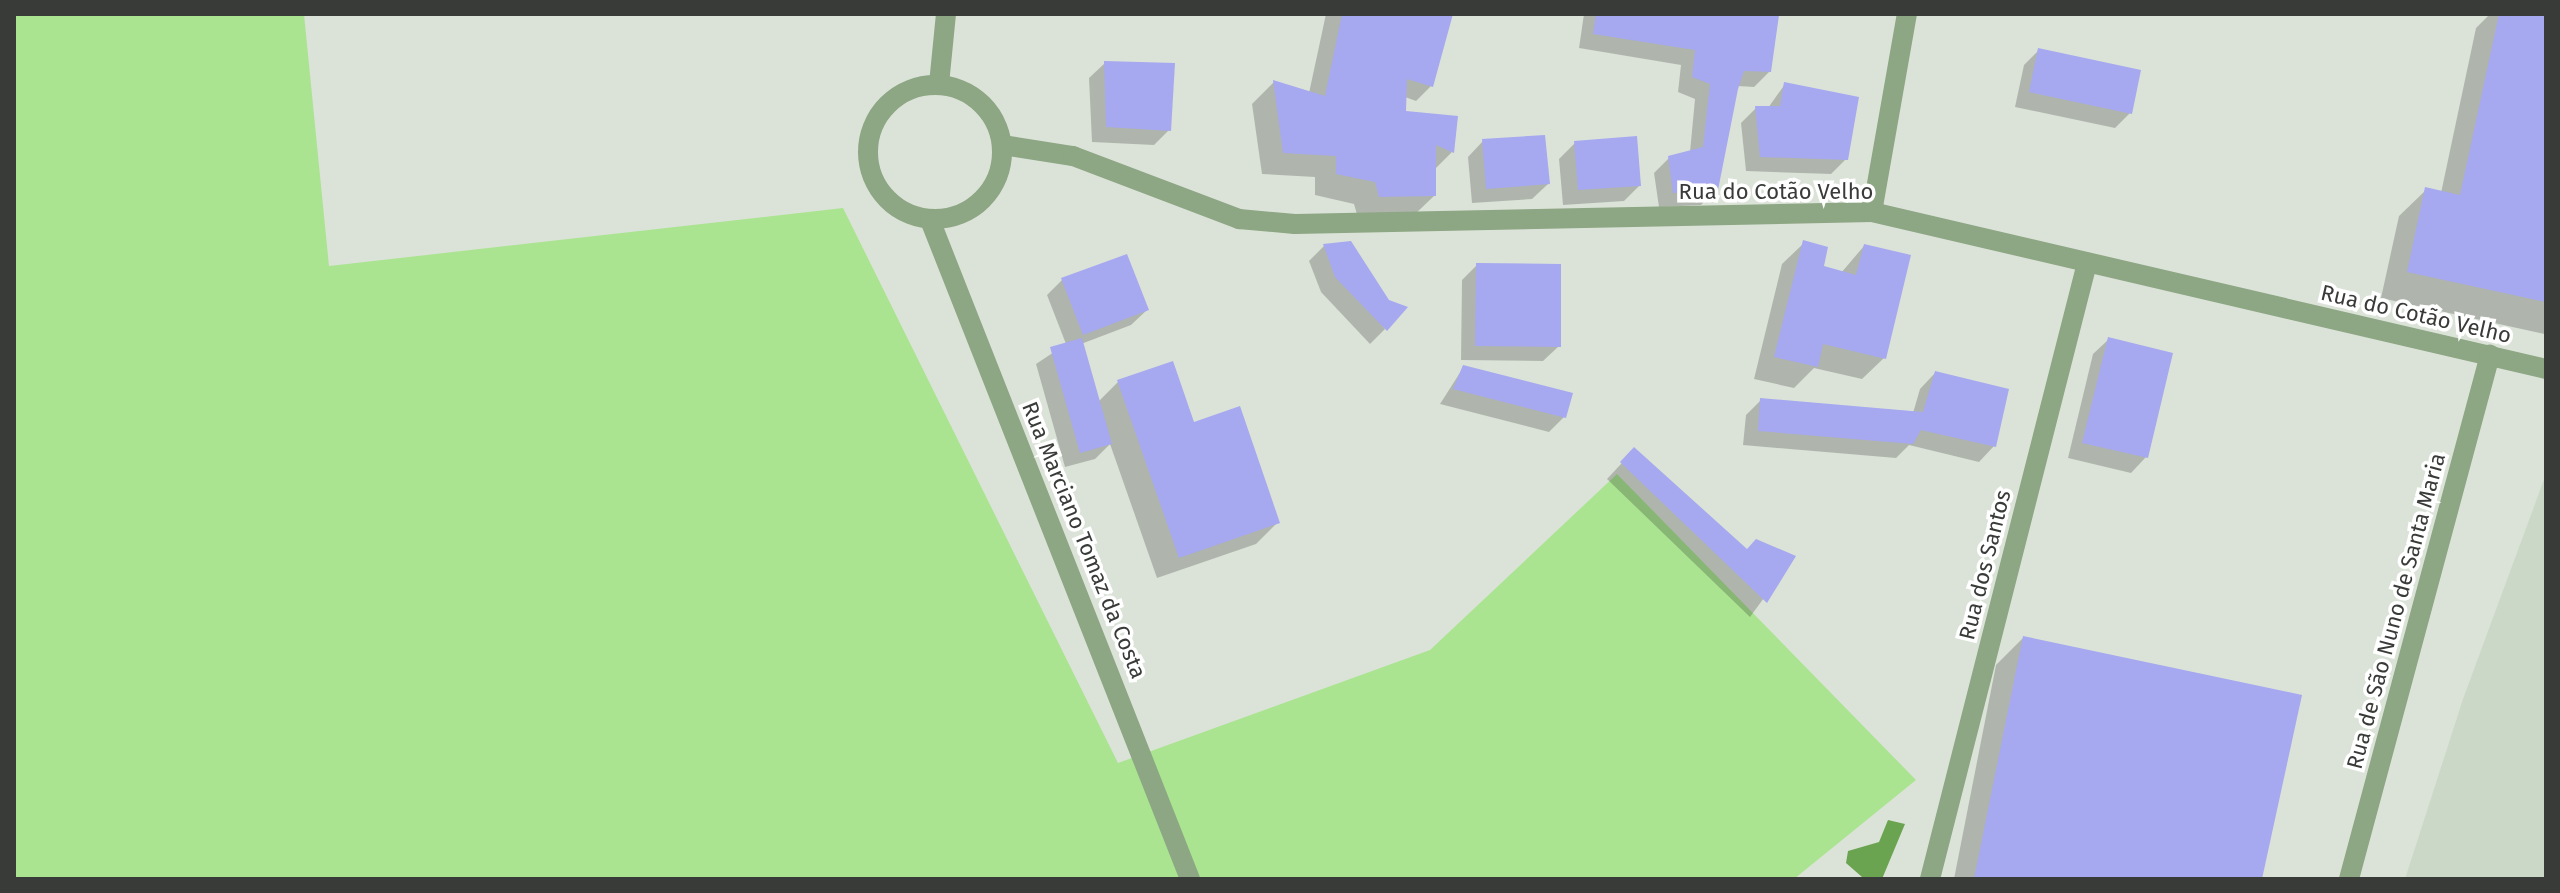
<!DOCTYPE html>
<html>
<head>
<meta charset="utf-8">
<style>
  body { margin:0 }
  #map { position:relative; width:2560px; height:893px; overflow:hidden; background:#dbe3d8; font-family:"Fira Sans",sans-serif }
  div>[style] { position:absolute }
  .built>* { inset:0; background:#ccd8c7 }
  .green>* { inset:0; background:#aae491 }
  .water>* { inset:0; background:#6ba451 }
  .shadow>* { inset:0; background:#0003 }
  .building>* { inset:0; background:#a6a8f0 }
  .street>* { height:20px; margin:-10px; padding:0 10px; transform-origin:10px; border-radius:10px; background:#8da683 }
  .street>.ring { margin:-10px; padding:0; box-sizing:content-box; background:none; border:20px solid #8da683; border-radius:50% }
  span { translate:-50% -50%; white-space:nowrap; text-align:center; line-height:1.15; -webkit-text-stroke:7px #fff; paint-order:stroke }
  .street-label { font-size:22px; color:#383b37 }
  .frame { position:absolute; inset:0; border:16px solid #383b37; pointer-events:none }
</style>
</head>
<body>
<div id="map">
  <div class="built">
    <div style="clip-path:polygon(2546px 474px,2546px 879px,2405px 879px,2463px 699px)"></div>
  </div>
  <div class="green">
    <div style="clip-path:polygon(14px 14px,304px 14px,329px 266px,843px 208px,1118px 763px,1430px 650px,1617px 474px,1916px 780px,1794px 879px,14px 879px)"></div>
  </div>
  <div class="water">
    <div style="clip-path:polygon(1888px 820px,1905px 824px,1882px 879px,1862px 877px,1846px 863px,1848px 851px,1879px 842px)"></div>
  </div>
  <div class="shadow">
    <div style="clip-path:polygon(1326px 14px,1450px 14px,1431px 86px,1416px 101px,1405px 97px,1404px 113px,1452px 152px,1434px 170px,1434px 196px,1412px 217px,1358px 218px,1354px 204px,1315px 195px,1315px 177px,1262px 174px,1252px 104px,1274px 82px,1309px 93px)"></div>
    <div style="clip-path:polygon(1584px 14px,1777px 17px,1769px 72px,1754px 87px,1737px 86px,1716px 189px,1701px 205px,1659px 207px,1654px 173px,1669px 158px,1690px 152px,1695px 99px,1678px 92px,1681px 65px,1579px 48px)"></div>
    <div style="clip-path:polygon(2490px 14px,2546px 14px,2544px 334px,2381px 298px,2399px 216px,2426px 190px,2441px 193px,2476px 28px)"></div>
    <div style="clip-path:polygon(2039px 50px,2130px 113px,2115px 128px,2015px 107px,2024px 65px)"></div>
    <div style="clip-path:polygon(1105px 63px,1169px 130px,1154px 145px,1092px 142px,1089px 78px)"></div>
    <div style="clip-path:polygon(1785px 84px,1846px 159px,1831px 174px,1746px 171px,1741px 123px,1756px 108px,1768px 108px)"></div>
    <div style="clip-path:polygon(1483px 141px,1548px 184px,1532px 199px,1472px 203px,1468px 157px)"></div>
    <div style="clip-path:polygon(1575px 143px,1639px 186px,1624px 201px,1563px 205px,1559px 159px)"></div>
    <div style="clip-path:polygon(1804px 243px,1821px 268px,1841px 273px,1864px 246px,1884px 358px,1862px 379px,1814px 368px,1794px 388px,1754px 379px,1782px 264px)"></div>
    <div style="clip-path:polygon(1324px 246px,1385px 329px,1370px 344px,1321px 292px,1309px 261px)"></div>
    <div style="clip-path:polygon(1477px 265px,1559px 346px,1543px 361px,1461px 360px,1462px 280px)"></div>
    <div style="clip-path:polygon(1062px 280px,1147px 310px,1131px 325px,1081px 344px,1098px 402px,1118px 382px,1278px 522px,1256px 544px,1157px 578px,1110px 444px,1095px 459px,1065px 467px,1036px 364px,1066px 344px,1047px 295px)"></div>
    <div style="clip-path:polygon(2109px 339px,2146px 457px,2131px 473px,2068px 458px,2093px 354px)"></div>
    <div style="clip-path:polygon(1463px 368px,1564px 417px,1549px 432px,1440px 404px)"></div>
    <div style="clip-path:polygon(1935px 373px,1994px 446px,1979px 462px,1909px 445px,1896px 458px,1743px 445px,1746px 415px,1761px 400px,1913px 413px,1920px 389px)"></div>
    <div style="clip-path:polygon(1634px 450px,1746px 552px,1794px 557px,1750px 617px,1607px 479px)"></div>
    <div style="clip-path:polygon(2023px 638px,2260px 879px,1954px 879px,1996px 665px)"></div>
  </div>
  <div class="building">
    <div style="clip-path:polygon(1342px 14px,1453px 14px,1433px 87px,1407px 79px,1406px 111px,1458px 116px,1454px 153px,1436px 145px,1436px 196px,1379px 197px,1375px 182px,1336px 174px,1336px 156px,1283px 153px,1273px 80px,1325px 96px)"></div>
    <div style="clip-path:polygon(1596px 14px,1779px 15px,1771px 72px,1744px 71px,1738px 89px,1718px 190px,1673px 193px,1668px 156px,1703px 147px,1710px 84px,1692px 77px,1695px 50px,1593px 34px)"></div>
    <div style="clip-path:polygon(2499px 14px,2546px 14px,2546px 302px,2407px 272px,2425px 187px,2460px 195px)"></div>
    <div style="clip-path:polygon(2038px 48px,2141px 70px,2132px 114px,2029px 92px)"></div>
    <div style="clip-path:polygon(1104px 61px,1175px 63px,1171px 131px,1106px 127px)"></div>
    <div style="clip-path:polygon(1784px 82px,1859px 97px,1848px 160px,1760px 157px,1755px 106px,1780px 106px)"></div>
    <div style="clip-path:polygon(1545px 135px,1550px 184px,1486px 189px,1482px 139px)"></div>
    <div style="clip-path:polygon(1637px 136px,1641px 186px,1578px 190px,1574px 141px)"></div>
    <div style="clip-path:polygon(1803px 240px,1828px 247px,1824px 266px,1856px 275px,1864px 244px,1911px 255px,1886px 359px,1823px 344px,1818px 367px,1774px 357px)"></div>
    <div style="clip-path:polygon(1351px 241px,1389px 300px,1408px 307px,1387px 331px,1335px 277px,1323px 244px)"></div>
    <div style="clip-path:polygon(1127px 254px,1149px 310px,1083px 335px,1061px 278px)"></div>
    <div style="clip-path:polygon(1476px 263px,1561px 264px,1561px 347px,1475px 346px)"></div>
    <div style="clip-path:polygon(2108px 337px,2173px 353px,2148px 458px,2082px 443px)"></div>
    <div style="clip-path:polygon(1082px 338px,1112px 444px,1080px 453px,1050px 347px)"></div>
    <div style="clip-path:polygon(1173px 361px,1194px 422px,1240px 406px,1280px 523px,1179px 558px,1117px 380px)"></div>
    <div style="clip-path:polygon(1463px 365px,1573px 393px,1566px 418px,1453px 389px)"></div>
    <div style="clip-path:polygon(1935px 371px,2009px 389px,1996px 447px,1921px 430px,1913px 444px,1758px 431px,1760px 398px,1923px 412px)"></div>
    <div style="clip-path:polygon(1634px 447px,1747px 549px,1756px 539px,1796px 556px,1767px 603px,1620px 462px)"></div>
    <div style="clip-path:polygon(2023px 636px,2302px 695px,2262px 879px,1974px 879px)"></div>
  </div>
  <div class="street">
    <div style="left:939px;top:84px;width:70px;rotate:-84.3deg"></div>
    <div class="ring" style="left:868px;top:85px;width:114px;height:114px"></div>
    <div style="left:1002px;top:145px;width:72px;rotate:8.8deg"></div>
    <div style="left:1073px;top:156px;width:178px;rotate:20.8deg"></div>
    <div style="left:1239px;top:219px;width:56px;rotate:5.1deg"></div>
    <div style="left:1295px;top:224px;width:577px;rotate:-1.19deg"></div>
    <div style="left:1872px;top:212px;width:692px;rotate:13.11deg"></div>
    <div style="left:1872px;top:212px;width:201px;rotate:-80deg"></div>
    <div style="left:930px;top:220px;width:708px;rotate:68.47deg"></div>
    <div style="left:1930px;top:879px;width:636px;rotate:-75.7deg"></div>
    <div style="left:2349px;top:879px;width:543px;rotate:-74.94deg"></div>
  </div>
  <div class="street-label">
    <span style="left:1776px;top:192px">Rua do Cotão Velho</span>
    <span style="left:2416px;top:314px;rotate:13deg">Rua do Cotão Velho</span>
    <span style="left:1084px;top:540px;rotate:68deg">Rua Marciano Tomaz da Costa</span>
    <span style="left:1985px;top:565px;rotate:-76deg">Rua dos Santos</span>
    <span style="left:2396px;top:611px;rotate:-75deg">Rua de São Nuno de Santa Maria</span>
  </div>
  <div class="frame"></div>
</div>
</body>
</html>
